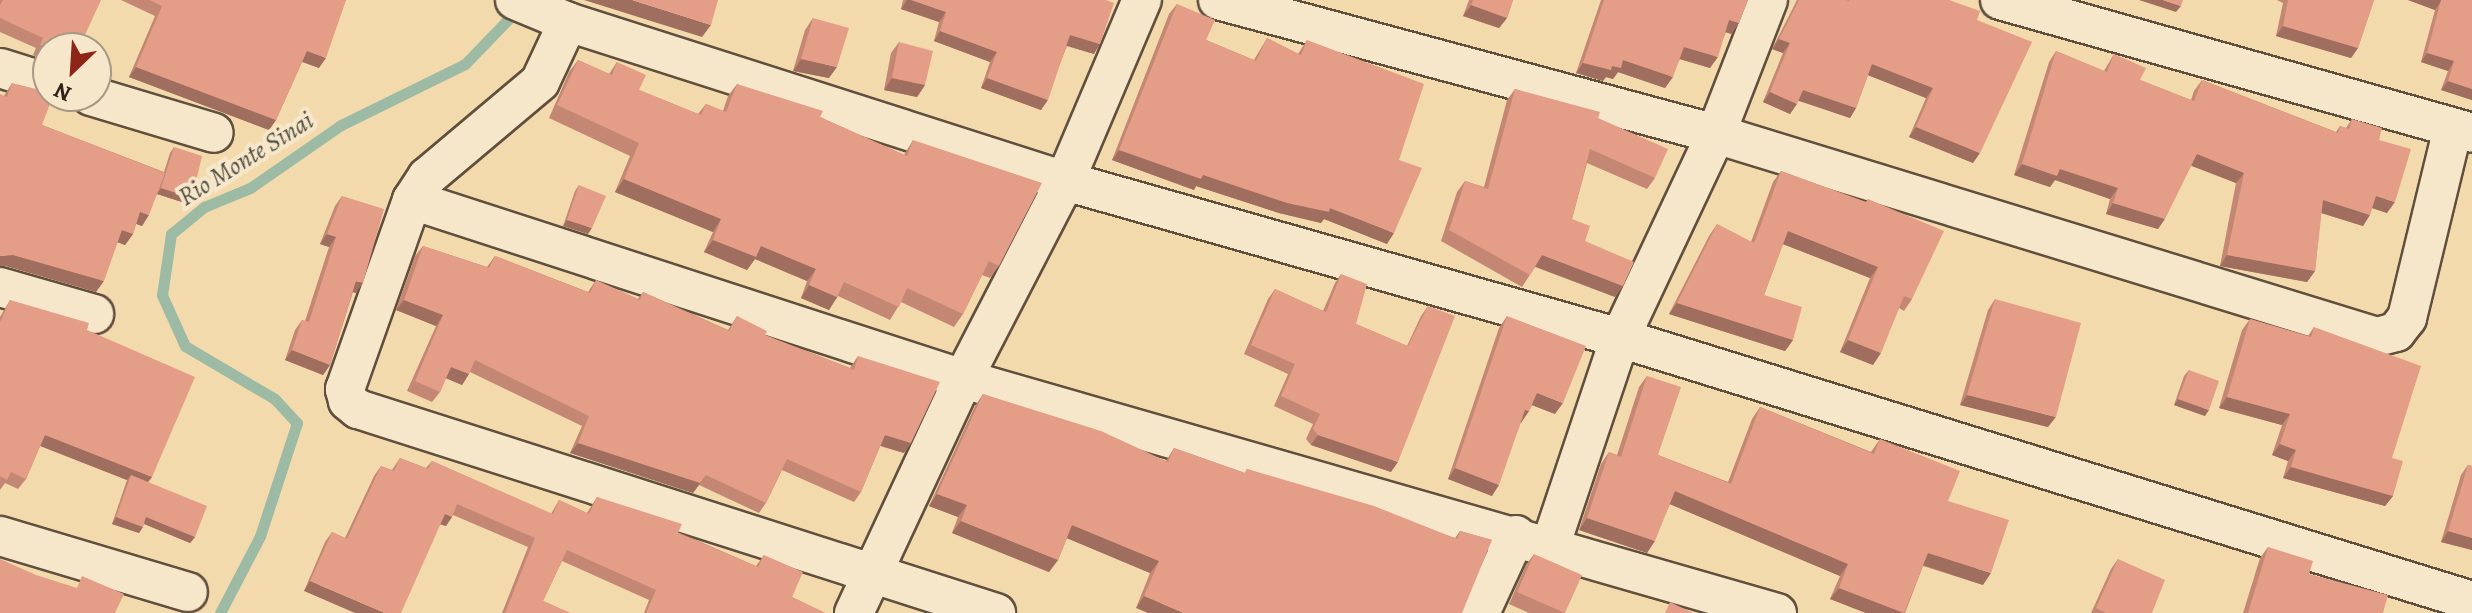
<!DOCTYPE html>
<html>
<head>
<meta charset="utf-8">
<style>
  body { margin:0 }
  #map { position:relative; width:2472px; height:613px; overflow:hidden; background:#f3daad; font-family:Alegreya,serif }
  div>[style] { position:absolute }
  .stream>* { height:11px; margin:-5.5px; padding:0 5.5px; transform-origin:5.5px; border-radius:5.5px; background:#9dbba4 }
  .roads { filter:drop-shadow(2px 0 #614f3e) drop-shadow(-2px 0 #614f3e) drop-shadow(0 2px #614f3e) drop-shadow(0 -2px #614f3e) }
  .minor>* { height:38px; margin:-19px; padding:0 19px; transform-origin:19px; border-radius:19px; background:#f7e7ca }
  .wall>* { inset:0; background:#c48774 }
  .shaded-wall>* { inset:0; background:#a06e5e }
  .building>* { inset:0; background:#e49d87 }
  span { translate:-50% -50%; white-space:nowrap; text-align:center; line-height:1.15; -webkit-text-stroke:8px #f7e7ca; paint-order:stroke }
  .water-label { font-size:26px; color:#514f43; font-style:italic }
  .north { position:absolute; left:32px; top:32px; width:80px; height:80px; box-sizing:border-box; background:#f7e7ca; border:2px solid #a79883; border-radius:50%; rotate:205deg; font-size:22px; font-weight:700; line-height:32px; text-align:center; color:#302119 }
  .north::after { content:''; display:block; margin:auto; width:28px; height:36px; background:#8f2418; clip-path:polygon(50% 0,100% 100%,50% 72%,0 100%) }
</style>
</head>
<body>
<div id="map">
  <div class="stream">
    <div style="left:220px;top:613px;width:87px;rotate:-62.5deg"></div>
    <div style="left:260px;top:536px;width:119px;rotate:-71.9deg"></div>
    <div style="left:297px;top:423px;width:33px;rotate:-133deg"></div>
    <div style="left:275px;top:399px;width:104px;rotate:-149.5deg"></div>
    <div style="left:185px;top:346px;width:56px;rotate:-114.3deg"></div>
    <div style="left:162px;top:295px;width:62px;rotate:-81.6deg"></div>
    <div style="left:171px;top:234px;width:43px;rotate:-39.3deg"></div>
    <div style="left:204px;top:207px;width:50px;rotate:-22.4deg"></div>
    <div style="left:250px;top:188px;width:111px;rotate:-34.7deg"></div>
    <div style="left:341px;top:125px;width:138px;rotate:-26.2deg"></div>
    <div style="left:465px;top:64px;width:79px;rotate:-46deg"></div>
  </div>
  <div class="roads">
    <div class="minor">
      <div style="left:515px;top:0;width:57px;rotate:22.5deg"></div>
      <div style="left:568px;top:22px;width:522px;rotate:17.74deg"></div>
      <div style="left:1065px;top:181px;width:577px;rotate:15.8deg"></div>
      <div style="left:1620px;top:338px;width:892px;rotate:17.15deg"></div>
      <div style="left:1218px;top:0;width:516px;rotate:15.06deg"></div>
      <div style="left:1716px;top:134px;width:691px;rotate:17.07deg"></div>
      <div style="left:2377px;top:337px;width:20px;rotate:-15deg"></div>
      <div style="left:2396px;top:332px;width:18px;rotate:-52deg"></div>
      <div style="left:2407px;top:318px;width:195px;rotate:-76.4deg"></div>
      <div style="left:2000px;top:0;width:490px;rotate:15.7deg"></div>
      <div style="left:568px;top:22px;width:66px;rotate:115deg"></div>
      <div style="left:540px;top:82px;width:148px;rotate:139.9deg"></div>
      <div style="left:427px;top:177px;width:27px;rotate:123deg"></div>
      <div style="left:412px;top:200px;width:201px;rotate:109.5deg"></div>
      <div style="left:345px;top:389px;width:12px;rotate:76deg"></div>
      <div style="left:348px;top:401px;width:13px;rotate:39deg"></div>
      <div style="left:358px;top:409px;width:670px;rotate:17.73deg"></div>
      <div style="left:0;top:68px;width:50px;rotate:17.4deg"></div>
      <div style="left:91px;top:96px;width:128px;rotate:16.7deg"></div>
      <div style="left:412px;top:200px;width:579px;rotate:18deg"></div>
      <div style="left:963px;top:379px;width:847px;rotate:16.04deg"></div>
      <div style="left:0;top:287px;width:98px;rotate:16deg"></div>
      <div style="left:0;top:536px;width:196px;rotate:16.6deg"></div>
      <div style="left:1550px;top:547px;width:220px;rotate:-71.5deg"></div>
      <div style="left:1620px;top:338px;width:225px;rotate:-64.8deg"></div>
      <div style="left:1716px;top:134px;width:144px;rotate:-68.8deg"></div>
      <div style="left:854px;top:613px;width:258px;rotate:-65deg"></div>
      <div style="left:963px;top:379px;width:223px;rotate:-62.7deg"></div>
      <div style="left:1065px;top:181px;width:197px;rotate:-67deg"></div>
      <div style="left:1480px;top:613px;width:86px;rotate:-65.2deg"></div>
    </div>
  </div>
  <div class="wall">
    <div style="clip-path:polygon(0 0,101px 0,48px 48px,48px 63px,33px 55px,36px 48px,0 32px)"></div>
    <div style="clip-path:polygon(121px 0,346px 0,319px 68px,302px 62px,276px 120px,269px 130px,129px 77px,155px 16px)"></div>
    <div style="clip-path:polygon(903px 0,1106px 0,1094px 54px,1067px 46px,1041px 110px,981px 88px,990px 62px,934px 41px,939px 22px,901px 9px)"></div>
    <div style="clip-path:polygon(1469px 0,1513px 0,1507px 18px,1499px 28px,1463px 16px)"></div>
    <div style="clip-path:polygon(1601px 0,1748px 0,1739px 23px,1731px 34px,1726px 32px,1710px 68px,1680px 59px,1665px 88px,1618px 72px,1613px 79px,1606px 77px,1603px 81px,1576px 73px)"></div>
    <div style="clip-path:polygon(1797px 0,1949px 0,1977px 20px,1973px 163px,1909px 137px,1926px 98px,1868px 75px,1856px 108px,1850px 118px,1799px 100px,1790px 114px,1763px 102px,1783px 53px,1772px 49px)"></div>
    <div style="clip-path:polygon(2277px 0,2374px 0,2358px 48px,2351px 58px,2276px 36px,2283px 3px)"></div>
    <div style="clip-path:polygon(2408px 0,2472px 0,2472px 100px,2441px 90px,2448px 71px,2421px 62px,2435px 10px)"></div>
    <div style="clip-path:polygon(1177px 4px,1206px 40px,1254px 60px,1267px 38px,1298px 54px,1307px 40px,1399px 160px,1387px 244px,1324px 219px,1321px 223px,1279px 213px,1196px 186px,1194px 190px,1112px 160px,1169px 14px)"></div>
    <div style="clip-path:polygon(813px 18px,829px 78px,793px 71px,805px 30px)"></div>
    <div style="clip-path:polygon(899px 42px,925px 85px,917px 97px,884px 90px,891px 53px)"></div>
    <div style="clip-path:polygon(2056px 51px,2104px 71px,2114px 54px,2140px 80px,2191px 100px,2194px 91px,2202px 80px,2336px 132px,2340px 126px,2346px 128px,2352px 119px,2379px 140px,2387px 213px,2372px 208px,2363px 226px,2321px 213px,2315px 271px,2307px 282px,2220px 266px,2236px 183px,2191px 165px,2158px 229px,2106px 214px,2110px 199px,2055px 180px,2050px 187px,2014px 175px,2049px 62px)"></div>
    <div style="clip-path:polygon(578px 60px,609px 74px,617px 62px,639px 90px,698px 114px,706px 104px,723px 111px,728px 96px,737px 84px,820px 117px,904px 155px,913px 140px,999px 266px,990px 278px,982px 275px,963px 314px,954px 327px,901px 302px,890px 320px,838px 296px,829px 310px,801px 298px,807px 281px,755px 259px,747px 270px,704px 252px,713px 232px,615px 192px,630px 156px,549px 118px,569px 72px)"></div>
    <div style="clip-path:polygon(12px 83px,42px 125px,164px 172px,170px 153px,174px 147px,188px 204px,157px 194px,142px 226px,136px 224px,133px 234px,125px 245px,117px 242px,96px 292px,6px 266px,4px 96px)"></div>
    <div style="clip-path:polygon(1515px 89px,1598px 118px,1655px 178px,1647px 189px,1587px 163px,1572px 219px,1585px 241px,1623px 286px,1615px 297px,1535px 267px,1522px 287px,1441px 241px,1457px 192px,1465px 181px,1484px 187px,1507px 100px)"></div>
    <div style="clip-path:polygon(1781px 171px,1866px 202px,1868px 199px,1912px 299px,1904px 311px,1899px 308px,1873px 365px,1840px 352px,1870px 278px,1783px 244px,1764px 295px,1793px 340px,1785px 351px,1669px 314px,1709px 236px,1717px 224px,1751px 242px,1773px 182px)"></div>
    <div style="clip-path:polygon(579px 185px,588px 234px,563px 226px,575px 191px)"></div>
    <div style="clip-path:polygon(342px 196px,356px 293px,353px 292px,330px 365px,323px 375px,285px 360px,295px 330px,302px 320px,305px 321px,329px 247px,320px 244px,335px 206px)"></div>
    <div style="clip-path:polygon(423px 246px,487px 267px,495px 256px,588px 292px,596px 280px,638px 299px,643px 292px,728px 330px,737px 316px,765px 335px,850px 368px,858px 356px,911px 443px,904px 453px,880px 446px,861px 492px,854px 502px,782px 470px,766px 503px,759px 513px,699px 485px,693px 493px,570px 453px,582px 426px,470px 372px,462px 385px,446px 378px,440px 392px,432px 402px,407px 391px,436px 326px,396px 310px,415px 256px)"></div>
    <div style="clip-path:polygon(1341px 274px,1356px 324px,1407px 346px,1421px 316px,1428px 306px,1391px 472px,1311px 445px,1306px 439px,1313px 424px,1274px 406px,1288px 374px,1244px 354px,1268px 299px,1275px 289px,1323px 311px,1335px 283px)"></div>
    <div style="clip-path:polygon(1995px 299px,2048px 427px,1960px 405px,1988px 310px)"></div>
    <div style="clip-path:polygon(10px 300px,87px 330px,152px 477px,148px 482px,195px 537px,190px 543px,144px 524px,139px 533px,112px 524px,127px 480px,40px 446px,26px 479px,18px 489px,5px 483px,0 490px,0 317px)"></div>
    <div style="clip-path:polygon(1507px 316px,1555px 414px,1532px 405px,1529px 411px,1521px 422px,1492px 496px,1448px 479px,1499px 328px)"></div>
    <div style="clip-path:polygon(2250px 319px,2308px 336px,2314px 327px,2392px 458px,2393px 496px,2385px 506px,2283px 478px,2288px 461px,2272px 455px,2282px 425px,2219px 408px,2242px 330px)"></div>
    <div style="clip-path:polygon(2189px 370px,2205px 416px,2174px 405px,2184px 376px)"></div>
    <div style="clip-path:polygon(1647px 376px,1658px 455px,1728px 482px,1752px 419px,1760px 407px,1871px 452px,1880px 439px,1948px 501px,1983px 585px,1923px 566px,1905px 613px,1866px 613px,1830px 599px,1840px 576px,1670px 504px,1647px 553px,1579px 530px,1601px 464px,1609px 452px,1617px 455px,1639px 387px)"></div>
    <div style="clip-path:polygon(983px 394px,1166px 461px,1174px 448px,1245px 473px,1247px 469px,1455px 538px,1460px 531px,1492px 540px,1136px 608px,1150px 573px,1067px 538px,1058px 560px,1049px 572px,952px 533px,958px 517px,929px 506px,975px 406px)"></div>
    <div style="clip-path:polygon(400px 458px,426px 468px,432px 461px,551px 514px,559px 500px,587px 513px,597px 497px,756px 566px,764px 555px,792px 597px,825px 613px,644px 613px,649px 600px,562px 561px,543px 601px,570px 613px,502px 613px,528px 547px,453px 515px,446px 526px,441px 524px,304px 591px,325px 542px,332px 532px,345px 538px,374px 476px,381px 466px,392px 470px)"></div>
    <div style="clip-path:polygon(2468px 465px,2472px 466px,2472px 550px,2441px 542px,2461px 475px)"></div>
    <div style="clip-path:polygon(2268px 547px,2309px 574px,2383px 613px,2243px 613px,2260px 558px)"></div>
    <div style="clip-path:polygon(1534px 554px,1565px 613px,1529px 613px,1509px 604px,1526px 565px)"></div>
    <div style="clip-path:polygon(2118px 559px,2152px 613px,2091px 613px,2111px 569px)"></div>
  </div>
  <div class="shaded-wall">
    <div style="clip-path:polygon(584px 0,632px 0,711px 25px,702px 37px)"></div>
    <div style="clip-path:polygon(907px 0,911px 0,946px 12px,939px 22px,901px 9px)"></div>
    <div style="clip-path:polygon(2139px 0,2163px 0,2181px 6px,2176px 12px)"></div>
    <div style="clip-path:polygon(2408px 0,2442px 0,2435px 10px)"></div>
    <div style="clip-path:polygon(1471px 5px,1507px 18px,1499px 28px,1463px 16px)"></div>
    <div style="clip-path:polygon(1729px 20px,1739px 23px,1731px 34px,1722px 31px)"></div>
    <div style="clip-path:polygon(2283px 26px,2358px 48px,2351px 58px,2276px 36px)"></div>
    <div style="clip-path:polygon(940px 31px,997px 52px,990px 62px,934px 41px)"></div>
    <div style="clip-path:polygon(1070px 35px,1100px 44px,1094px 54px,1064px 45px)"></div>
    <div style="clip-path:polygon(1779px 39px,1790px 43px,1783px 53px,1772px 49px)"></div>
    <div style="clip-path:polygon(1684px 47px,1718px 57px,1710px 68px,1676px 58px)"></div>
    <div style="clip-path:polygon(307px 51px,326px 58px,319px 68px,300px 61px)"></div>
    <div style="clip-path:polygon(2427px 53px,2454px 61px,2448px 71px,2421px 62px)"></div>
    <div style="clip-path:polygon(801px 59px,837px 67px,829px 78px,793px 71px)"></div>
    <div style="clip-path:polygon(1623px 60px,1673px 77px,1665px 88px,1618px 72px,1613px 79px,1606px 77px,1603px 81px,1576px 73px,1583px 63px,1612px 66px)"></div>
    <div style="clip-path:polygon(1872px 64px,1933px 88px,1926px 98px,1865px 74px)"></div>
    <div style="clip-path:polygon(136px 67px,276px 120px,269px 130px,129px 77px)"></div>
    <div style="clip-path:polygon(892px 78px,925px 85px,917px 97px,884px 90px)"></div>
    <div style="clip-path:polygon(987px 78px,1048px 100px,1041px 110px,981px 88px)"></div>
    <div style="clip-path:polygon(2448px 81px,2472px 89px,2472px 100px,2441px 90px)"></div>
    <div style="clip-path:polygon(1803px 90px,1856px 108px,1850px 118px,1796px 100px)"></div>
    <div style="clip-path:polygon(1770px 92px,1797px 104px,1790px 114px,1763px 102px)"></div>
    <div style="clip-path:polygon(1916px 127px,1980px 153px,1973px 163px,1909px 137px)"></div>
    <div style="clip-path:polygon(1119px 150px,1330px 208px,1394px 233px,1387px 244px,1324px 219px,1321px 223px,1279px 213px,1196px 186px,1194px 190px,1112px 160px)"></div>
    <div style="clip-path:polygon(2197px 154px,2244px 173px,2236px 183px,2189px 165px)"></div>
    <div style="clip-path:polygon(2022px 164px,2060px 169px,2118px 188px,2110px 199px,2055px 180px,2050px 187px,2014px 175px)"></div>
    <div style="clip-path:polygon(624px 179px,721px 219px,713px 232px,615px 192px)"></div>
    <div style="clip-path:polygon(161px 188px,192px 198px,188px 204px,157px 194px)"></div>
    <div style="clip-path:polygon(2376px 196px,2395px 202px,2387px 213px,2369px 207px)"></div>
    <div style="clip-path:polygon(2323px 200px,2370px 215px,2363px 226px,2315px 211px)"></div>
    <div style="clip-path:polygon(2113px 203px,2165px 219px,2158px 229px,2106px 214px)"></div>
    <div style="clip-path:polygon(140px 212px,149px 215px,142px 226px,132px 222px)"></div>
    <div style="clip-path:polygon(567px 220px,592px 228px,588px 234px,563px 226px)"></div>
    <div style="clip-path:polygon(122px 230px,133px 234px,125px 245px,114px 241px)"></div>
    <div style="clip-path:polygon(1788px 231px,1878px 267px,1870px 278px,1780px 243px)"></div>
    <div style="clip-path:polygon(327px 234px,336px 237px,329px 247px,320px 244px)"></div>
    <div style="clip-path:polygon(713px 240px,761px 246px,816px 269px,807px 281px,755px 259px,747px 270px,704px 252px)"></div>
    <div style="clip-path:polygon(13px 255px,104px 281px,96px 292px,6px 266px,0 266px,0 256px)"></div>
    <div style="clip-path:polygon(1542px 255px,1623px 286px,1615px 297px,1534px 266px)"></div>
    <div style="clip-path:polygon(2227px 255px,2315px 271px,2307px 282px,2220px 266px)"></div>
    <div style="clip-path:polygon(356px 281px,363px 283px,356px 293px,349px 291px)"></div>
    <div style="clip-path:polygon(809px 285px,837px 297px,829px 310px,801px 298px)"></div>
    <div style="clip-path:polygon(404px 300px,443px 315px,436px 326px,396px 310px)"></div>
    <div style="clip-path:polygon(1677px 303px,1793px 340px,1785px 351px,1669px 314px)"></div>
    <div style="clip-path:polygon(1848px 340px,1881px 353px,1873px 365px,1840px 352px)"></div>
    <div style="clip-path:polygon(292px 350px,330px 365px,323px 375px,285px 360px)"></div>
    <div style="clip-path:polygon(451px 367px,469px 374px,462px 385px,443px 377px)"></div>
    <div style="clip-path:polygon(1537px 393px,1563px 403px,1555px 414px,1529px 404px)"></div>
    <div style="clip-path:polygon(1967px 395px,2056px 417px,2048px 427px,1960px 405px)"></div>
    <div style="clip-path:polygon(2227px 397px,2290px 414px,2282px 425px,2219px 408px)"></div>
    <div style="clip-path:polygon(2178px 399px,2209px 410px,2205px 416px,2174px 405px)"></div>
    <div style="clip-path:polygon(1525px 410px,1529px 411px,1521px 423px,1517px 421px)"></div>
    <div style="clip-path:polygon(45px 435px,152px 477px,144px 487px,131px 475px,127px 480px,38px 445px)"></div>
    <div style="clip-path:polygon(885px 435px,911px 443px,904px 453px,878px 445px)"></div>
    <div style="clip-path:polygon(1318px 435px,1398px 462px,1391px 472px,1311px 445px)"></div>
    <div style="clip-path:polygon(578px 443px,706px 475px,693px 493px,570px 453px)"></div>
    <div style="clip-path:polygon(2280px 444px,2296px 450px,2288px 461px,2272px 455px)"></div>
    <div style="clip-path:polygon(2291px 467px,2393px 496px,2385px 506px,2283px 478px)"></div>
    <div style="clip-path:polygon(1455px 468px,1499px 485px,1492px 496px,1448px 479px)"></div>
    <div style="clip-path:polygon(1675px 491px,1848px 564px,1840px 576px,1667px 503px)"></div>
    <div style="clip-path:polygon(937px 494px,967px 505px,958px 517px,929px 506px)"></div>
    <div style="clip-path:polygon(445px 514px,452px 517px,446px 526px,439px 524px)"></div>
    <div style="clip-path:polygon(116px 517px,143px 527px,139px 533px,112px 524px)"></div>
    <div style="clip-path:polygon(146px 517px,195px 537px,190px 543px,142px 523px)"></div>
    <div style="clip-path:polygon(1587px 518px,1655px 541px,1647px 553px,1579px 530px)"></div>
    <div style="clip-path:polygon(961px 521px,1058px 560px,1049px 572px,952px 533px)"></div>
    <div style="clip-path:polygon(1072px 525px,1159px 561px,1150px 573px,1064px 537px)"></div>
    <div style="clip-path:polygon(2448px 531px,2472px 538px,2472px 550px,2441px 542px)"></div>
    <div style="clip-path:polygon(1928px 553px,1991px 573px,1983px 585px,1920px 564px)"></div>
    <div style="clip-path:polygon(310px 581px,385px 613px,355px 613px,304px 591px)"></div>
    <div style="clip-path:polygon(1839px 588px,1904px 613px,1866px 613px,1830px 599px)"></div>
    <div style="clip-path:polygon(1144px 596px,1184px 613px,1148px 613px,1136px 608px)"></div>
  </div>
  <div class="building">
    <div style="clip-path:polygon(3px 0,101px 0,79px 48px,48px 48px,48px 49px,40px 45px,43px 38px,0 18px,0 5px)"></div>
    <div style="clip-path:polygon(150px 0,346px 0,326px 58px,307px 51px,276px 120px,136px 67px,162px 6px)"></div>
    <div style="clip-path:polygon(632px 0,718px 0,711px 25px)"></div>
    <div style="clip-path:polygon(911px 0,1106px 0,1114px 3px,1100px 44px,1070px 35px,1048px 100px,987px 78px,997px 52px,940px 31px,946px 12px)"></div>
    <div style="clip-path:polygon(1473px 0,1513px 0,1507px 18px,1471px 5px)"></div>
    <div style="clip-path:polygon(1604px 0,1748px 0,1739px 23px,1729px 20px,1718px 57px,1684px 47px,1673px 77px,1623px 60px,1621px 68px,1612px 66px,1611px 70px,1583px 63px)"></div>
    <div style="clip-path:polygon(1799px 0,1846px 0,1849px 1px,1849px 0,1949px 0,1980px 11px,1977px 20px,2032px 42px,1980px 153px,1916px 127px,1933px 88px,1872px 64px,1856px 108px,1803px 90px,1797px 104px,1770px 92px,1790px 43px,1779px 39px)"></div>
    <div style="clip-path:polygon(2163px 0,2183px 0,2181px 6px)"></div>
    <div style="clip-path:polygon(2288px 0,2374px 0,2358px 48px,2283px 26px)"></div>
    <div style="clip-path:polygon(2441px 0,2472px 0,2472px 89px,2448px 81px,2454px 61px,2427px 53px)"></div>
    <div style="clip-path:polygon(1177px 4px,1215px 20px,1206px 40px,1256px 61px,1267px 38px,1301px 55px,1307px 40px,1424px 84px,1399px 160px,1422px 168px,1394px 233px,1330px 208px,1329px 212px,1287px 203px,1203px 175px,1201px 179px,1119px 150px)"></div>
    <div style="clip-path:polygon(813px 18px,849px 28px,837px 67px,801px 59px)"></div>
    <div style="clip-path:polygon(899px 42px,933px 51px,925px 85px,892px 78px)"></div>
    <div style="clip-path:polygon(2056px 51px,2107px 72px,2114px 54px,2146px 68px,2140px 80px,2194px 101px,2202px 80px,2338px 133px,2340px 126px,2349px 129px,2352px 119px,2382px 128px,2379px 140px,2411px 149px,2395px 202px,2376px 196px,2370px 215px,2323px 200px,2315px 271px,2227px 255px,2244px 173px,2197px 154px,2165px 219px,2113px 203px,2118px 188px,2060px 169px,2057px 176px,2022px 164px)"></div>
    <div style="clip-path:polygon(578px 60px,612px 75px,617px 62px,646px 75px,639px 90px,701px 115px,706px 104px,726px 112px,737px 84px,823px 111px,820px 117px,907px 156px,913px 140px,1042px 183px,999px 266px,989px 261px,963px 314px,907px 288px,899px 307px,844px 282px,837px 297px,809px 285px,816px 269px,761px 246px,756px 257px,713px 240px,721px 219px,624px 179px,639px 143px,557px 105px)"></div>
    <div style="clip-path:polygon(12px 83px,48px 92px,48px 96px,53px 96px,42px 125px,165px 173px,149px 215px,140px 212px,133px 234px,122px 230px,104px 281px,13px 255px,0 256px,0 94px,7px 97px)"></div>
    <div style="clip-path:polygon(1515px 89px,1600px 112px,1598px 118px,1668px 149px,1655px 178px,1590px 149px,1572px 219px,1590px 226px,1585px 241px,1634px 262px,1623px 286px,1542px 255px,1530px 275px,1449px 230px,1465px 181px,1488px 189px)"></div>
    <div style="clip-path:polygon(174px 147px,202px 156px,192px 198px,161px 188px)"></div>
    <div style="clip-path:polygon(1781px 171px,1866px 202px,1868px 199px,1944px 231px,1912px 299px,1904px 296px,1881px 353px,1848px 340px,1878px 267px,1788px 231px,1764px 295px,1802px 307px,1793px 340px,1677px 303px,1717px 224px,1754px 243px)"></div>
    <div style="clip-path:polygon(579px 185px,606px 196px,592px 228px,567px 220px)"></div>
    <div style="clip-path:polygon(342px 196px,384px 209px,363px 283px,356px 281px,330px 365px,292px 350px,302px 320px,309px 322px,336px 237px,327px 234px)"></div>
    <div style="clip-path:polygon(423px 246px,489px 268px,495px 256px,590px 293px,596px 280px,640px 300px,643px 292px,729px 331px,737px 316px,767px 331px,765px 335px,854px 370px,858px 356px,940px 382px,911px 443px,885px 435px,861px 492px,787px 459px,766px 503px,706px 475px,700px 483px,578px 443px,589px 416px,475px 360px,469px 374px,451px 367px,440px 392px,415px 381px,443px 315px,404px 300px)"></div>
    <div style="clip-path:polygon(1341px 274px,1367px 284px,1356px 324px,1408px 346px,1428px 306px,1455px 316px,1398px 462px,1318px 435px,1313px 429px,1320px 414px,1281px 396px,1295px 364px,1251px 345px,1275px 289px,1326px 312px)"></div>
    <div style="clip-path:polygon(1995px 299px,2081px 323px,2056px 417px,1967px 395px)"></div>
    <div style="clip-path:polygon(10px 300px,89px 323px,87px 330px,195px 377px,152px 477px,45px 435px,26px 479px,11px 472px,7px 480px,0 476px,0 322px)"></div>
    <div style="clip-path:polygon(1507px 316px,1586px 346px,1563px 403px,1537px 393px,1529px 411px,1525px 410px,1499px 485px,1455px 468px)"></div>
    <div style="clip-path:polygon(2250px 319px,2311px 337px,2314px 327px,2421px 366px,2392px 458px,2403px 461px,2393px 496px,2291px 467px,2296px 450px,2280px 444px,2290px 414px,2227px 397px)"></div>
    <div style="clip-path:polygon(2189px 370px,2219px 381px,2209px 410px,2178px 399px)"></div>
    <div style="clip-path:polygon(1647px 376px,1681px 387px,1658px 455px,1731px 484px,1760px 407px,1874px 454px,1880px 439px,1960px 471px,1948px 501px,2009px 520px,1991px 573px,1928px 553px,1904px 613px,1839px 588px,1848px 564px,1675px 491px,1655px 541px,1587px 518px,1609px 452px,1621px 457px)"></div>
    <div style="clip-path:polygon(983px 394px,1101px 431px,1168px 462px,1174px 448px,1245px 473px,1247px 469px,1374px 506px,1457px 539px,1460px 531px,1492px 540px,1462px 613px,1184px 613px,1144px 596px,1159px 561px,1072px 525px,1058px 560px,961px 521px,967px 505px,937px 494px)"></div>
    <div style="clip-path:polygon(400px 458px,428px 469px,432px 461px,553px 514px,559px 500px,589px 514px,597px 497px,682px 524px,678px 533px,758px 567px,764px 555px,803px 572px,792px 597px,825px 613px,646px 613px,656px 590px,567px 550px,543px 601px,570px 613px,505px 613px,535px 538px,457px 504px,452px 517px,445px 514px,401px 613px,385px 613px,310px 581px,332px 532px,347px 539px,381px 466px,394px 471px)"></div>
    <div style="clip-path:polygon(2468px 465px,2472px 466px,2472px 538px,2448px 531px)"></div>
    <div style="clip-path:polygon(131px 475px,207px 506px,195px 537px,146px 517px,143px 527px,116px 517px)"></div>
    <div style="clip-path:polygon(2268px 547px,2313px 561px,2309px 574px,2388px 595px,2383px 613px,2248px 613px)"></div>
    <div style="clip-path:polygon(1534px 554px,1582px 575px,1565px 613px,1517px 592px)"></div>
    <div style="clip-path:polygon(0 559px,36px 575px,77px 588px,82px 576px,124px 594px,115px 613px,0 613px)"></div>
    <div style="clip-path:polygon(2118px 559px,2165px 580px,2152px 613px,2106px 613px,2096px 608px)"></div>
    <div style="clip-path:polygon(1670px 602px,1693px 613px,1665px 613px)"></div>
  </div>
  <div class="water-label">
    <span style="left:246px;top:159px;rotate:-32deg">Rio Monte Sinai</span>
  </div>
  <div class="north">N</div>
</div>
</body>
</html>
